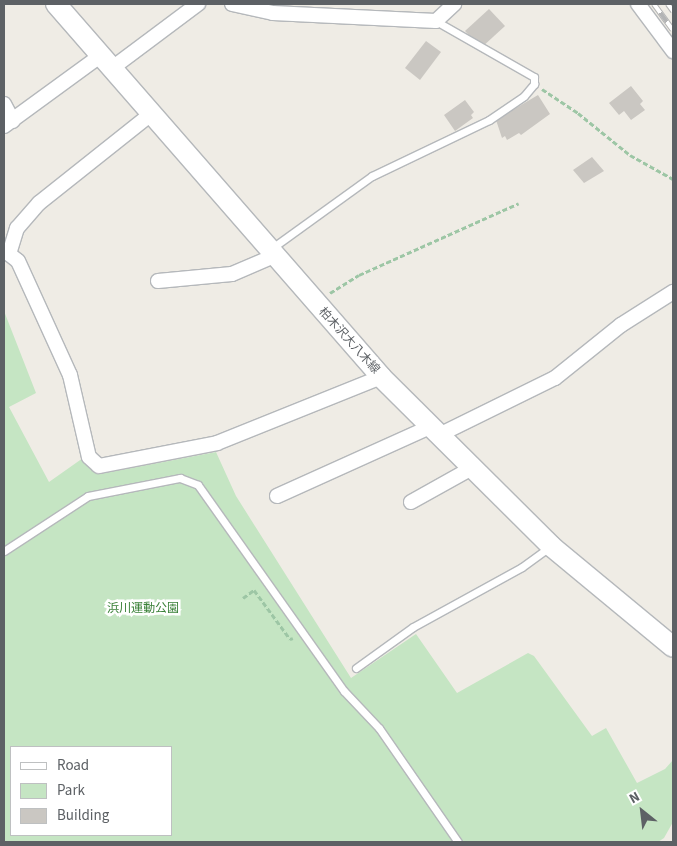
<!DOCTYPE html>
<html>
<head>
<meta charset="utf-8">
<style>
  body { margin:0 }
  #map { position:relative; width:677px; height:846px; overflow:hidden; background:#efece5; font-family:"Source Sans 3","Noto Sans JP",sans-serif }
  div>[style] { position:absolute }
  .green>* { inset:0; background:#c5e5c3 }
  .building>* { inset:0; background:#cac7c2 }
  .path>* { height:3px; margin-top:-1.5px; transform-origin:0; background:repeating-linear-gradient(90deg,#9dc6a5 0 5px,transparent 0 7.5px) }
  .roads { filter:drop-shadow(1px 0 #b5b8bb) drop-shadow(-1px 0 #b5b8bb) drop-shadow(0 1px #b5b8bb) drop-shadow(0 -1px #b5b8bb) }
  .lane>* { height:7px; margin:-3.5px; padding:0 3.5px; transform-origin:3.5px; border-radius:3.5px; background:#fff }
  .street>* { height:14px; margin:-7px; padding:0 7px; transform-origin:7px; border-radius:7px; background:#fff }
  .secondary>* { height:20px; margin:-10px; padding:0 10px; transform-origin:10px; border-radius:10px; background:#fff }
  .rail>* { height:5.5px; margin-top:-2.75px; transform-origin:0; background:repeating-linear-gradient(90deg,#fff 0 11px,#b3b4b5 0 22px); box-sizing:border-box; border-block:1px solid #b3b4b5 }
  span { translate:-50% -50%; white-space:nowrap; text-align:center; line-height:1.15; -webkit-text-stroke:5px #fff; paint-order:stroke }
  .street-label { font-size:12px; color:#5d6165 }
  .park-label { font-size:12px; color:#3a8138 }
  .frame { position:absolute; inset:0; border:5px solid #5d6165; pointer-events:none }
  .legend { position:absolute; left:10px; top:746px; width:162px; height:90px; box-sizing:border-box; background:#fff; border:1px solid #bec0c1; margin:0; padding:6px 9px; list-style:none; font-size:15px; color:#5d6165 }
  .legend li { display:flex; align-items:center; gap:10px; height:25px }
  .legend b { width:25px; border:1px solid #bec0c1 }
  .north { position:absolute; left:617px; top:786px; width:50px; height:50px; -webkit-text-stroke:4px #fff; paint-order:stroke; rotate:331deg; font-size:14px; font-weight:700; line-height:20px; text-align:center; color:#5d6165 }
  .north::after { content:''; display:block; margin:auto; width:18px; height:22px; background:#5d6165; clip-path:polygon(50% 0,100% 100%,50% 72%,0 100%) }
</style>
</head>
<body>
<div id="map">
  <div class="green">
    <div style="clip-path:polygon(evenodd,4px 311px,36px 393px,9px 407px,49px 482px,83px 458px,89px 468px,100px 474px,216px 452px,236px 496px,351px 678px,416px 634px,457px 693px,528px 653px,534px 656px,592px 736px,606px 728px,637px 783px,665px 769px,673px 760px,673px 822px,664px 838px,658px 842px,4px 842px,4px 311px,11px 747px,171px 747px,171px 835px,11px 835px,11px 747px)"></div>
  </div>
  <div class="building">
    <div style="clip-path:polygon(489px 9px,505px 26px,481px 48px,465px 31px)"></div>
    <div style="clip-path:polygon(426px 41px,441px 52px,420px 80px,405px 68px)"></div>
    <div style="clip-path:polygon(631px 86px,643px 101px,640px 104px,645px 110px,631px 120px,624px 111px,619px 115px,609px 103px)"></div>
    <div style="clip-path:polygon(538px 95px,550px 114px,521px 135px,519px 133px,507px 140px,505px 136px,502px 138px,496px 120px)"></div>
    <div style="clip-path:polygon(465px 100px,474px 112px,471px 115px,473px 118px,455px 131px,444px 115px)"></div>
    <div style="clip-path:polygon(592px 157px,604px 171px,584px 183px,573px 170px)"></div>
  </div>
  <div class="path">
    <div style="left:542px;top:89px;width:43px;rotate:33.7deg"></div>
    <div style="left:578px;top:113px;width:67px;rotate:38.9deg"></div>
    <div style="left:630px;top:155px;width:49px;rotate:29.2deg"></div>
    <div style="left:330px;top:293px;width:34px;rotate:-32deg"></div>
    <div style="left:359px;top:275px;width:175px;rotate:-24.2deg"></div>
    <div style="left:243px;top:598px;width:14px;rotate:-36deg"></div>
    <div style="left:254px;top:590px;width:61px;rotate:53.7deg"></div>
    <div style="left:290px;top:639px;width:3px;rotate:-18deg"></div>
  </div>
  <div class="roads">
    <div class="lane">
      <div style="left:272px;top:248px;width:123px;rotate:-35.8deg"></div>
      <div style="left:372px;top:176px;width:130px;rotate:-25.6deg"></div>
      <div style="left:489px;top:120px;width:42px;rotate:-34.4deg"></div>
      <div style="left:524px;top:96px;width:16px;rotate:-50deg"></div>
      <div style="left:534px;top:84px;width:7px;rotate:-90deg"></div>
      <div style="left:534px;top:77px;width:113px;rotate:-150.3deg"></div>
      <div style="left:4px;top:551px;width:100px;rotate:-33.2deg"></div>
      <div style="left:88px;top:496px;width:94px;rotate:-11.1deg"></div>
      <div style="left:180px;top:478px;width:19px;rotate:21deg"></div>
      <div style="left:198px;top:485px;width:252px;rotate:54.7deg"></div>
      <div style="left:344px;top:691px;width:51px;rotate:46.6deg"></div>
      <div style="left:379px;top:728px;width:139px;rotate:55.3deg"></div>
      <div style="left:356px;top:668px;width:70px;rotate:-35.7deg"></div>
      <div style="left:413px;top:627px;width:124px;rotate:-28.8deg"></div>
      <div style="left:522px;top:567px;width:34px;rotate:-36deg"></div>
    </div>
    <div class="street">
      <div style="left:232px;top:4px;width:42px;rotate:12.4deg"></div>
      <div style="left:273px;top:13px;width:163px;rotate:2.8deg"></div>
      <div style="left:436px;top:21px;width:25px;rotate:-43deg"></div>
      <div style="left:638px;top:4px;width:59px;rotate:53.3deg"></div>
      <div style="left:111px;top:69px;width:109px;rotate:-36.8deg"></div>
      <div style="left:4px;top:104px;width:19px;rotate:62deg"></div>
      <div style="left:151px;top:114px;width:143px;rotate:141.5deg"></div>
      <div style="left:39px;top:203px;width:33px;rotate:131deg"></div>
      <div style="left:17px;top:228px;width:27px;rotate:107deg"></div>
      <div style="left:9px;top:254px;width:11px;rotate:38deg"></div>
      <div style="left:18px;top:261px;width:125px;rotate:65.5deg"></div>
      <div style="left:70px;top:375px;width:84px;rotate:77deg"></div>
      <div style="left:89px;top:457px;width:13px;rotate:42deg"></div>
      <div style="left:99px;top:466px;width:120px;rotate:-11deg"></div>
      <div style="left:217px;top:443px;width:177px;rotate:-21.9deg"></div>
      <div style="left:4px;top:126px;width:119px;rotate:-36.1deg"></div>
      <div style="left:158px;top:281px;width:74px;rotate:-5.4deg"></div>
      <div style="left:232px;top:274px;width:46px;rotate:-23.2deg"></div>
      <div style="left:439px;top:435px;width:129px;rotate:-26.2deg"></div>
      <div style="left:555px;top:378px;width:85px;rotate:-38.8deg"></div>
      <div style="left:621px;top:325px;width:62px;rotate:-32.4deg"></div>
      <div style="left:277px;top:496px;width:168px;rotate:-24.3deg"></div>
      <div style="left:411px;top:502px;width:70px;rotate:-29.1deg"></div>
    </div>
    <div class="secondary">
      <div style="left:56px;top:4px;width:495px;rotate:48.9deg"></div>
      <div style="left:381px;top:377px;width:240px;rotate:44.8deg"></div>
      <div style="left:551px;top:546px;width:158px;rotate:39.6deg"></div>
    </div>
  </div>
  <div class="rail">
    <div style="left:654px;top:4px;width:32px;rotate:54deg"></div>
    <div style="left:668px;top:4px;width:9px;rotate:54deg"></div>
  </div>
  <div class="street-label">
    <span style="left:349px;top:341px;rotate:48deg">柏木沢大八木線</span>
  </div>
  <div class="park-label">
    <span style="left:143px;top:609px">浜川運動公園</span>
  </div>
  <div class="frame"></div>
  <ul class="legend">
  <li><b style="height:6px;background:#fff"></b>Road</li>
  <li><b style="height:14px;background:#c5e5c3"></b>Park</li>
  <li><b style="height:14px;background:#cac7c2"></b>Building</li>
  </ul>
  <div class="north">N</div>
</div>
</body>
</html>
